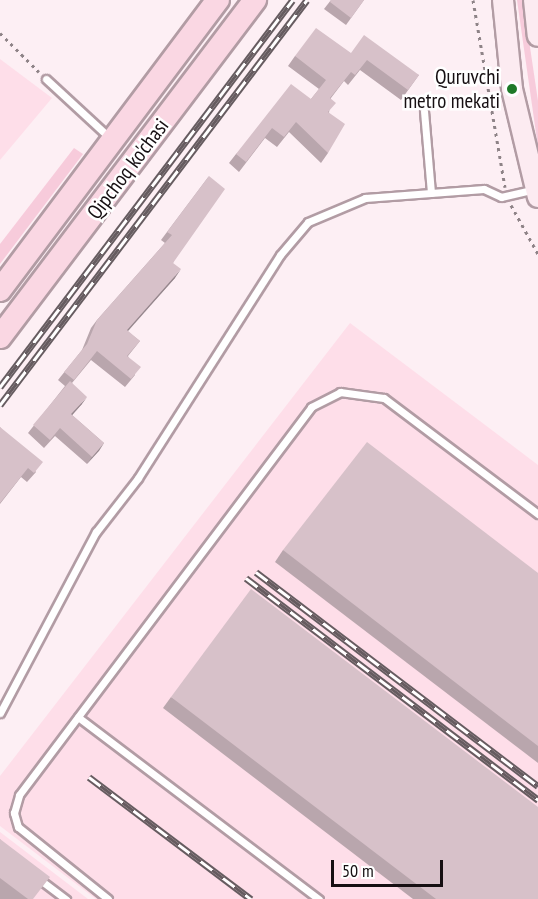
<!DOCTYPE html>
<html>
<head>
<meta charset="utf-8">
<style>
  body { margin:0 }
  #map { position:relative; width:538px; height:899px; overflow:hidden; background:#fdeff4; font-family:"PT Sans Narrow",sans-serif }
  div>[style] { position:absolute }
  .built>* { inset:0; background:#fedee9 }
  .green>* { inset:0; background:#f7cbdb }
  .path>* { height:3px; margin-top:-1.5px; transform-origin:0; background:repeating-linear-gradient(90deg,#8e8387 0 3px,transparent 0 7.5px) }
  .roads { filter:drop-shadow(2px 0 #b29ca4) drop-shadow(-2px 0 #b29ca4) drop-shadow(0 2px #b29ca4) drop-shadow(0 -2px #b29ca4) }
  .lane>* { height:7px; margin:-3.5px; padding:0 3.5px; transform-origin:3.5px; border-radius:3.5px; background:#fff }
  .secondary>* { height:20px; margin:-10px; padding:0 10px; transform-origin:10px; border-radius:10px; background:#fcebf1 }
  .primary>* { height:22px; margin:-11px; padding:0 11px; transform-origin:11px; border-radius:11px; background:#fad7e3 }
  .rail>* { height:7px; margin-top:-3.5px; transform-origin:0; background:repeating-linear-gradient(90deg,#fff 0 14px,#665c60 0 28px); box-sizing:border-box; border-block:2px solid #665c60 }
  .wall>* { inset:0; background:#b9a6ad }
  .shaded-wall>* { inset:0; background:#96878d }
  .building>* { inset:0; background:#d7c1c9 }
  .dots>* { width:16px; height:16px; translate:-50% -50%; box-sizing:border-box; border:3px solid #fff; border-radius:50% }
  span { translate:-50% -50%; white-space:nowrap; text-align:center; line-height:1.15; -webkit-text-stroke:5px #fff; paint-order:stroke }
  .poi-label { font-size:21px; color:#160f12 }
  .right { translate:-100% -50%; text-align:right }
  .street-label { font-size:21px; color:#160f12 }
  .scale { position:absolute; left:331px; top:860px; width:112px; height:27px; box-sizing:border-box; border:3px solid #160f12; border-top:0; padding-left:8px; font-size:18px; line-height:21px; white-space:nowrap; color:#160f12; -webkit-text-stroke:4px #fff; paint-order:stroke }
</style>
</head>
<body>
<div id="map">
  <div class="built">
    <div style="clip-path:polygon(0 59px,52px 98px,0 160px)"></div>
    <div style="clip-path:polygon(350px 323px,538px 465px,538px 899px,96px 899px,0 826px,0 776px)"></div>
    <div style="clip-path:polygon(0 832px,88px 899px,0 899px)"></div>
  </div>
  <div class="green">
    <div style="clip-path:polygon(517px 0,523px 0,538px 101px,538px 147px)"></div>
    <div style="clip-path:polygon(74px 148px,83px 154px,0 264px,0 244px)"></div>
  </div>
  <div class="path">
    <div style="left:473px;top:0;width:190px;rotate:80.3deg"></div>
    <div style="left:0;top:33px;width:55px;rotate:45deg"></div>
    <div style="left:511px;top:205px;width:56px;rotate:61.1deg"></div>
  </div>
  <div class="roads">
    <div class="lane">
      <div style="left:46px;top:79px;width:87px;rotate:42.7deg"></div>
      <div style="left:424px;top:111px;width:82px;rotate:85.1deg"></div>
      <div style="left:0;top:713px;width:205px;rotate:-62.1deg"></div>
      <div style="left:96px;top:532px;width:68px;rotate:-52.1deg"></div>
      <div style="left:138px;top:478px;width:264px;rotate:-57.5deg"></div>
      <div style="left:280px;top:255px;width:43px;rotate:-49.7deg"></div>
      <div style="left:308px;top:222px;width:62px;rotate:-22.8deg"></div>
      <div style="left:365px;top:198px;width:119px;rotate:-4.3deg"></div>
      <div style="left:484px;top:189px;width:19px;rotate:25deg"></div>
      <div style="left:501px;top:197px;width:35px;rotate:-13deg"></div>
      <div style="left:78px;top:717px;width:302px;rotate:37.1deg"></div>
      <div style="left:39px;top:879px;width:34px;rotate:37deg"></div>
      <div style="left:108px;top:899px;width:115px;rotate:-141.3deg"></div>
      <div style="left:18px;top:827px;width:15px;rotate:-106deg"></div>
      <div style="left:14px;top:813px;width:19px;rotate:-74deg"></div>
      <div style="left:19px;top:795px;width:486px;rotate:-53deg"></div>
      <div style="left:311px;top:407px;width:33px;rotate:-27deg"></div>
      <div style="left:340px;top:392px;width:44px;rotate:7.8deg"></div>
      <div style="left:384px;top:398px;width:193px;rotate:37deg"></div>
    </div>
    <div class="secondary">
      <div style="left:503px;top:0;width:89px;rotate:84.2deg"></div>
      <div style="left:512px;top:89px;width:111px;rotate:76.5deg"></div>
      <div style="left:534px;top:0;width:36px;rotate:84deg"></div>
    </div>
    <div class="primary">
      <div style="left:0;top:290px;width:363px;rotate:-53.1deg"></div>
      <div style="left:0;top:337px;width:423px;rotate:-52.9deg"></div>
    </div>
  </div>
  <div class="rail">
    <div style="left:0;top:387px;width:485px;rotate:-52.9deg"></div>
    <div style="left:0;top:405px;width:508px;rotate:-52.84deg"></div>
    <div style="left:256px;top:572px;width:354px;rotate:37.2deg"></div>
    <div style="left:246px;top:578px;width:367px;rotate:37.2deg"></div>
    <div style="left:89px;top:777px;width:203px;rotate:37deg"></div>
  </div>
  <div class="wall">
    <div style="clip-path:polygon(331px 0,364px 0,346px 25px,324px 9px)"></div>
    <div style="clip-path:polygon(351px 53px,419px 75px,401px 100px,360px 70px,348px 85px,344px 81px,331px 98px,329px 113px,328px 153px,321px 163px,289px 132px,277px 147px,265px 138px,239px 172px,229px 163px,236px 154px,311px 99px,319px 89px,288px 66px,295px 56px)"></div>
    <div style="clip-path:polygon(209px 176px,173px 263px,175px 278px,127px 331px,140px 341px,128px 356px,135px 375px,125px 387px,91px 360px,72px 383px,82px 404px,72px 415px,104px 443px,87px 464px,55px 436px,44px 448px,28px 433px,65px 386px,58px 380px,82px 350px,91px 328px,97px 320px,165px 243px,161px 240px)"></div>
    <div style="clip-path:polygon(0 427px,36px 472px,27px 482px,21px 477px,0 504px)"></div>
    <div style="clip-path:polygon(283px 550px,538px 573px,538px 763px,275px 562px)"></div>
    <div style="clip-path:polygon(171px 697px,538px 899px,413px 899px,163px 708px)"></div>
    <div style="clip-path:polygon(0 839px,33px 899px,0 899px)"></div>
  </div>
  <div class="shaded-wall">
    <div style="clip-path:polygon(181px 269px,175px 278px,121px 339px,127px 330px)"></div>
    <div style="clip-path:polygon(87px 397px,82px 404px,66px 422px,71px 414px)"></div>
    <div style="clip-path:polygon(104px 443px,99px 451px,87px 464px,92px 457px)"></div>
  </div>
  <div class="building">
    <div style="clip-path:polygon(331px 0,364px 0,351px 18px,330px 2px)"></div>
    <div style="clip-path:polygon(316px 28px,351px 53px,364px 35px,419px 75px,408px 90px,367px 60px,355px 75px,351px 72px,330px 98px,336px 103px,328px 112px,345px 124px,328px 153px,296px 122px,284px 137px,272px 128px,246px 162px,236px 154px,291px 84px,311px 99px,326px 80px,295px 56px)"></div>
    <div style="clip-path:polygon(209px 176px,225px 189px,173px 263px,181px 269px,127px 330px,140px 341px,127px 356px,141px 367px,131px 379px,97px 351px,74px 380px,64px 372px,87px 344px,97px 320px,172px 235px,167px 232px)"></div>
    <div style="clip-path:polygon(70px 381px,87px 397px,71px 414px,104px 443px,92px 457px,60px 428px,50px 440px,33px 425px)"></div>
    <div style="clip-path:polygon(0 427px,43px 462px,34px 473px,28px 468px,0 503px)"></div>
    <div style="clip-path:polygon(367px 442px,538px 573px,538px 746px,283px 550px)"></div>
    <div style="clip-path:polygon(251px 589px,538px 807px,538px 899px,436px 899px,171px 697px)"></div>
    <div style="clip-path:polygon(0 839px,50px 877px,33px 899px,28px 899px,0 878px)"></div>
  </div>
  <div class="dots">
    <div style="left:512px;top:89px;background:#1f7928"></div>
  </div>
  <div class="poi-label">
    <span class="right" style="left:500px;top:89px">Quruvchi<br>metro mekati</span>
  </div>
  <div class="street-label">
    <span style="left:128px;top:169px;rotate:-53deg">Qipchoq ko'chasi</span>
  </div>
  <div class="scale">50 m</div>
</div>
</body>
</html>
